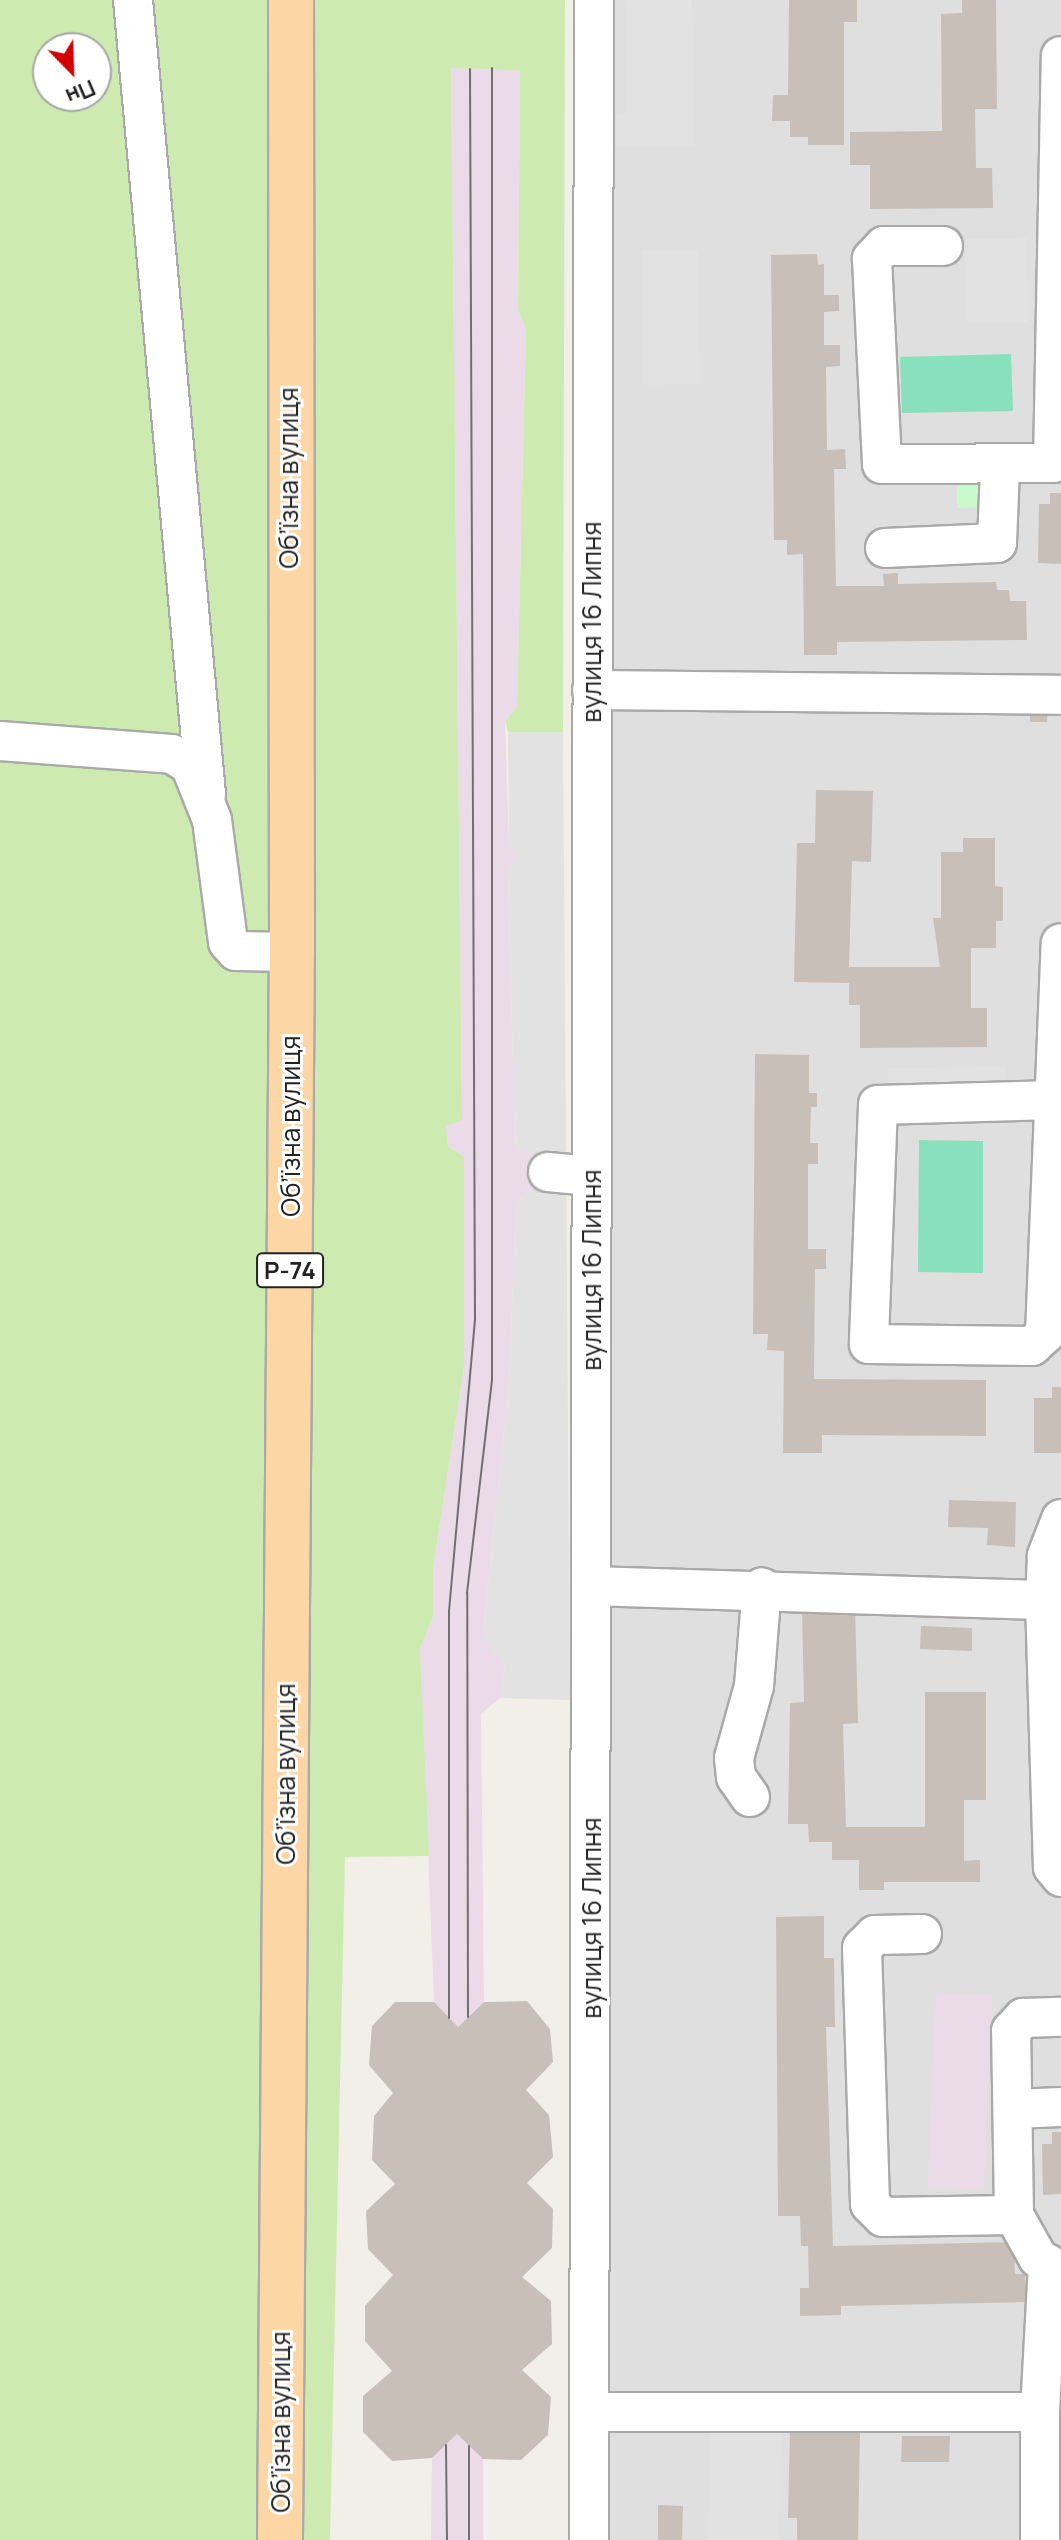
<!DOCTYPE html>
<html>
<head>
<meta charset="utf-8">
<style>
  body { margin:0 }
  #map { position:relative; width:1061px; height:2540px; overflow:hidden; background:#f2efe9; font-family:Manrope,sans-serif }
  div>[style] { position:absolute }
  .residential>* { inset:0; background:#e0dfdf }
  .industrial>* { inset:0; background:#ebdbe8 }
  .grass>* { inset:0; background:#cdebb0 }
  .park>* { inset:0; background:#c8facc }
  .pitch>* { inset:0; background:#88e0be }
  .parking>* { inset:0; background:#e2e2e2 }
  .building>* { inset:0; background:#c7bfb8 }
  .roads { filter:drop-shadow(2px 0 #a9a9a9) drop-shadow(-2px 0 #a9a9a9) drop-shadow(0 2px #a9a9a9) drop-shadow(0 -2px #a9a9a9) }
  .minor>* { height:38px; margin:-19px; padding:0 19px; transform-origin:19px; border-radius:19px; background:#fff }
  .major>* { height:44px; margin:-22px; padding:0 22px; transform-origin:22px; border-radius:22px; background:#fcd6a4 }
  .tram>* { height:2px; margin:-1px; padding:0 1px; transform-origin:1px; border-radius:1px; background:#707070 }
  span { translate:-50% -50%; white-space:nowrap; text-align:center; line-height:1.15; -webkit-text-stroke:6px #fff; paint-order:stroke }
  .shield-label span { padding:2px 6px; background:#fff; border:2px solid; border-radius:6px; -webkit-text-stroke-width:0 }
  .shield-label { font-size:24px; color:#222; font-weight:700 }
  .street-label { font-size:26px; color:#222 }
  .north { position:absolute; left:32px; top:32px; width:80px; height:80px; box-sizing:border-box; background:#fff; border:2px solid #a7a7a7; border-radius:50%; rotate:157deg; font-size:22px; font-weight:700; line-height:32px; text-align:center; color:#222 }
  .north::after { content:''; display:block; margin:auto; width:28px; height:36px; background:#d40000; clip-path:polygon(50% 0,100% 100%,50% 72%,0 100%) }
</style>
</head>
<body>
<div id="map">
  <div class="residential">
    <div style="clip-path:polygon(594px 0,1061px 0,1061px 2540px,590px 2540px)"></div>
  </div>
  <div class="industrial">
    <div style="clip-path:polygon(451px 68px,520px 69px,518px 310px,526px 329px,517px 707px,505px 721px,509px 843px,516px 857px,508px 871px,515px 1148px,530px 1154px,529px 1192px,516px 1203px,509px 1383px,483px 1634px,505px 1668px,500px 1698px,481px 1714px,484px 2002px,458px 2027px,434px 2002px,420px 1648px,433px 1617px,433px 1568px,464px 1367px,464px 1157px,448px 1146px,446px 1126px,462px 1119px)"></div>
    <div style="clip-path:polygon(936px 1993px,992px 1995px,984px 2189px,928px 2187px)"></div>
    <div style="clip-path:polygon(457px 2434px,483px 2459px,483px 2540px,431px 2540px,432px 2458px)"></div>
  </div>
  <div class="grass">
    <div style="clip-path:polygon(evenodd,0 0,565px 0,563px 732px,508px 732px,505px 721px,517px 707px,526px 329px,518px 310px,520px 70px,451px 68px,462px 1120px,446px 1126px,448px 1146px,464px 1157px,464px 1367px,433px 1568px,433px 1617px,420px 1648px,429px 1856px,345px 1857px,330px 2540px,0 2540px,0 0,48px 48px,96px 48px,96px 96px,48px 96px,48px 48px)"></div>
  </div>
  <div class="park">
    <div style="clip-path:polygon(992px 477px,992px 507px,957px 508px,957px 478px)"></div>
  </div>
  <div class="pitch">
    <div style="clip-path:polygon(1011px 354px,1013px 411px,902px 413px,900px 357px)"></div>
    <div style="clip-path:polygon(919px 1140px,983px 1141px,983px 1273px,918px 1272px)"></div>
  </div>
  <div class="parking">
    <div style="clip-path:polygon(625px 0,692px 0,695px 147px,593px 147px,593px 119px,627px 113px)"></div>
    <div style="clip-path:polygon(1027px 238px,1028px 322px,967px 322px,966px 239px)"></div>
    <div style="clip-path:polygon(698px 250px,700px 384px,643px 385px,641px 251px)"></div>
    <div style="clip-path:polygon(508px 732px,563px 732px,570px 1700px,500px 1698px,505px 1668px,483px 1635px,509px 1383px,516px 1203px,529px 1192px,530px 1154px,515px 1148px,508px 871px,516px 857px,509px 843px)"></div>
    <div style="clip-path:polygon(1006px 1067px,1006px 1096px,888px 1097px,888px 1068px)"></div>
    <div style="clip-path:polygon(710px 2428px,781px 2429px,779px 2540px,708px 2540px)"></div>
  </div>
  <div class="building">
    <div style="clip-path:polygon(789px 0,857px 0,857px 22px,844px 22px,844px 145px,808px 145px,808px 137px,790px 137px,790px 121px,772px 121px,773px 95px,788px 95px)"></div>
    <div style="clip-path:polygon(962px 0,996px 0,997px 109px,975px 109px,976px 168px,992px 168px,993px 208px,870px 209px,870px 165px,850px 165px,850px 132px,942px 131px,941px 14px,962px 13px)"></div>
    <div style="clip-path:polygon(817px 254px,818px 265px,824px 264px,824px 295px,839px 295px,839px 311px,824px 312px,824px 345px,840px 345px,840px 366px,826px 367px,827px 450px,845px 449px,846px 469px,834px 469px,836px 586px,884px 586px,883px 574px,898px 573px,898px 584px,996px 582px,997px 590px,1009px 590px,1010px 601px,1026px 601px,1027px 640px,837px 642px,837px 655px,804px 655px,803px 554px,787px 555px,787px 540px,774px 540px,771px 255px)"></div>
    <div style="clip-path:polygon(1050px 493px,1061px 493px,1061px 564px,1038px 563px,1039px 504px,1050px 504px)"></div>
    <div style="clip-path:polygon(1030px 704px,1048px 705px,1047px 722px,1030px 722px)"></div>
    <div style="clip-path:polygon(816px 790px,873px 791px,871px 862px,852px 861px,849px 967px,940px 967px,933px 918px,941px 918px,941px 852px,963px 852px,963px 838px,995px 838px,995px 886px,1003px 887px,1003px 921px,996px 921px,996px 948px,971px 948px,971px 1008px,987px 1008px,987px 1047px,860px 1048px,860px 1005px,849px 1005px,849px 983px,794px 982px,797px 843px,815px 843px)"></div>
    <div style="clip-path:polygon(755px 1054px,809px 1055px,809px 1093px,817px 1093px,817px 1107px,811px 1107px,810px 1143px,818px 1143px,818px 1164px,808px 1164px,808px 1249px,826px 1249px,826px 1269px,815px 1269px,814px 1379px,986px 1380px,986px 1436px,822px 1435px,822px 1453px,783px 1453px,784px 1351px,767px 1350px,768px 1334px,753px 1334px)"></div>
    <div style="clip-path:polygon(1052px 1387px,1061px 1387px,1061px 1453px,1034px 1453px,1034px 1398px,1052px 1398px)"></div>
    <div style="clip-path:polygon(949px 1500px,1016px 1502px,1015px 1547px,987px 1545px,988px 1528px,948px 1527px)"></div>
    <div style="clip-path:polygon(855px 1607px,858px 1723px,843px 1724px,846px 1827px,925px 1827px,925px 1692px,986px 1692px,986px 1800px,964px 1800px,964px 1861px,980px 1860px,980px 1882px,884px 1882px,884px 1890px,859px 1890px,859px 1860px,832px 1860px,832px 1842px,809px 1842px,808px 1824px,788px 1824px,790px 1703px,804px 1702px,802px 1608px)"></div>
    <div style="clip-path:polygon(921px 1626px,972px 1628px,972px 1651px,920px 1649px)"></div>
    <div style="clip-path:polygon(824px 1916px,824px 1958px,834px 1958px,835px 2027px,826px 2027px,833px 2246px,1014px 2242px,1015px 2274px,1025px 2274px,1026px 2302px,841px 2306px,841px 2315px,800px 2316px,800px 2288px,809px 2288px,808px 2246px,801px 2246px,800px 2216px,778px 2216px,776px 1917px)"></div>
    <div style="clip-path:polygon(527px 2001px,550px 2029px,553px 2062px,526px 2090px,549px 2115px,553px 2157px,527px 2183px,553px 2209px,552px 2248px,522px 2277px,551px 2301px,552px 2344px,522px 2370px,551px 2397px,548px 2435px,521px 2460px,483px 2459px,457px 2434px,432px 2458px,392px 2461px,363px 2432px,363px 2396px,392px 2371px,365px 2341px,365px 2306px,393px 2275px,368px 2249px,366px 2211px,395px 2184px,372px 2160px,374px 2116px,393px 2093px,369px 2065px,372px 2026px,395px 2002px,434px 2002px,458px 2027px,484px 2002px)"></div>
    <div style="clip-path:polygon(1052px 2132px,1061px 2132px,1061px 2194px,1043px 2195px,1042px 2144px,1052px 2144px)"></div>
    <div style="clip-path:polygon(790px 2430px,860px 2432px,858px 2540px,797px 2540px,797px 2518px,788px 2518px)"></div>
    <div style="clip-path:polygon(902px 2436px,950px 2436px,949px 2462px,901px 2462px)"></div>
    <div style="clip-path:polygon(658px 2505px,683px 2506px,682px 2540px,658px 2540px)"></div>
  </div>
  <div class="roads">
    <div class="minor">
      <div style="left:133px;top:0;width:798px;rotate:84.75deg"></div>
      <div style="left:943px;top:246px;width:59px;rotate:180deg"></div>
      <div style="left:884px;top:246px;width:18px;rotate:133deg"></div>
      <div style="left:872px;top:259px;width:205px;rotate:87.2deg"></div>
      <div style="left:882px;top:464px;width:171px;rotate:-0.3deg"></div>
      <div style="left:1053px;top:463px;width:407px;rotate:-88.9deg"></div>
      <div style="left:885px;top:548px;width:112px;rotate:-2.6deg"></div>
      <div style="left:997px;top:543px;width:76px;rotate:-87.7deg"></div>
      <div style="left:592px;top:690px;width:469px;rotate:0.6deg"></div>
      <div style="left:0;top:741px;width:172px;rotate:4.3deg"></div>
      <div style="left:172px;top:754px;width:21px;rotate:31deg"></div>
      <div style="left:190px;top:765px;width:59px;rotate:68.2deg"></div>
      <div style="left:212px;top:820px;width:123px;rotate:82.5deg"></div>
      <div style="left:228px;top:942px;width:12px;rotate:48deg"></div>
      <div style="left:236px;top:951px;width:56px;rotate:1deg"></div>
      <div style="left:1054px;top:1100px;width:176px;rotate:178.4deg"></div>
      <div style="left:878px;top:1105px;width:239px;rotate:92.2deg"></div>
      <div style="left:869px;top:1344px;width:163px;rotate:0.7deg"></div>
      <div style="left:1032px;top:1346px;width:18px;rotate:-43deg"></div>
      <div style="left:1045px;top:1334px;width:391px;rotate:-87.7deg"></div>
      <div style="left:548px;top:1172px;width:43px;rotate:5.3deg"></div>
      <div style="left:1061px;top:1519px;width:40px;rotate:111deg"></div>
      <div style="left:1047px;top:1556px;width:44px;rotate:92.6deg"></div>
      <div style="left:1045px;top:1600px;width:267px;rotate:88.3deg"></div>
      <div style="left:1053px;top:1867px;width:13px;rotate:51deg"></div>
      <div style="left:593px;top:1586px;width:452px;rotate:1.8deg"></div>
      <div style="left:750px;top:1797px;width:24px;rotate:-125deg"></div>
      <div style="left:736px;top:1777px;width:19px;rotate:-96deg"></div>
      <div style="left:734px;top:1758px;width:75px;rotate:-74.5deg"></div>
      <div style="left:754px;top:1686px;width:99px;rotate:-85.4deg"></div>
      <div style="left:922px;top:1934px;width:47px;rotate:178.8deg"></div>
      <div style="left:875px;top:1935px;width:18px;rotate:135deg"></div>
      <div style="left:862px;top:1948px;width:256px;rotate:88.2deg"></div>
      <div style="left:870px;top:2204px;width:18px;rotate:45deg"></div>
      <div style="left:883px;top:2217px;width:131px;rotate:-0.9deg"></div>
      <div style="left:1014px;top:2215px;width:49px;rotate:60.8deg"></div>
      <div style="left:1038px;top:2258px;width:12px;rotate:31deg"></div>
      <div style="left:1048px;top:2264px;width:148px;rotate:93.1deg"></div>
      <div style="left:1013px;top:2109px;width:48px;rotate:-2.4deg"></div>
      <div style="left:1014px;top:2215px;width:184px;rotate:-90.9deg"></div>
      <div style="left:1011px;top:2031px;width:18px;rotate:-47deg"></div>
      <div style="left:1023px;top:2018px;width:38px;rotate:-2deg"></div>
      <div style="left:590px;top:2412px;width:450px"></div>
      <div style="left:1040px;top:2412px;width:128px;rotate:90deg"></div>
      <div style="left:589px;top:2540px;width:2540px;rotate:-89.89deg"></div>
    </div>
    <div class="major">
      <div style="left:280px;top:2540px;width:1588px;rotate:-89.57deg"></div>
      <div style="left:292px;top:952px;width:952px;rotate:-90.06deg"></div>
    </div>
  </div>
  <div class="tram">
    <div style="left:468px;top:2017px;width:424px;rotate:-90.1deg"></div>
    <div style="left:467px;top:1593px;width:215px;rotate:-83.3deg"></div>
    <div style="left:492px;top:1379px;width:1311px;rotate:-90deg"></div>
    <div style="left:449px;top:2018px;width:407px;rotate:-90deg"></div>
    <div style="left:449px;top:1611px;width:294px;rotate:-84.9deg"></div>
    <div style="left:475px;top:1318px;width:1249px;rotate:-90.23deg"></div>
    <div style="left:446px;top:2445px;width:95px;rotate:89.4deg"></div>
    <div style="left:469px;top:2540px;width:94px;rotate:-90deg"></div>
  </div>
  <div class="shield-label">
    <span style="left:290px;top:1270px">Р-74</span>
  </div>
  <div class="street-label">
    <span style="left:289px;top:478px;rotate:-90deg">Обʼїзна вулиця</span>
    <span style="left:592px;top:622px;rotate:-90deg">вулиця 16 Липня</span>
    <span style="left:291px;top:1126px;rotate:-90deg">Обʼїзна вулиця</span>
    <span style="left:592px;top:1270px;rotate:-90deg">вулиця 16 Липня</span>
    <span style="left:286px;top:1774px;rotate:-90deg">Обʼїзна вулиця</span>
    <span style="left:592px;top:1918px;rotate:-90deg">вулиця 16 Липня</span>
    <span style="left:281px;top:2422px;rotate:-90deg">Обʼїзна вулиця</span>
  </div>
  <div class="north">Пн</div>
</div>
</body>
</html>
